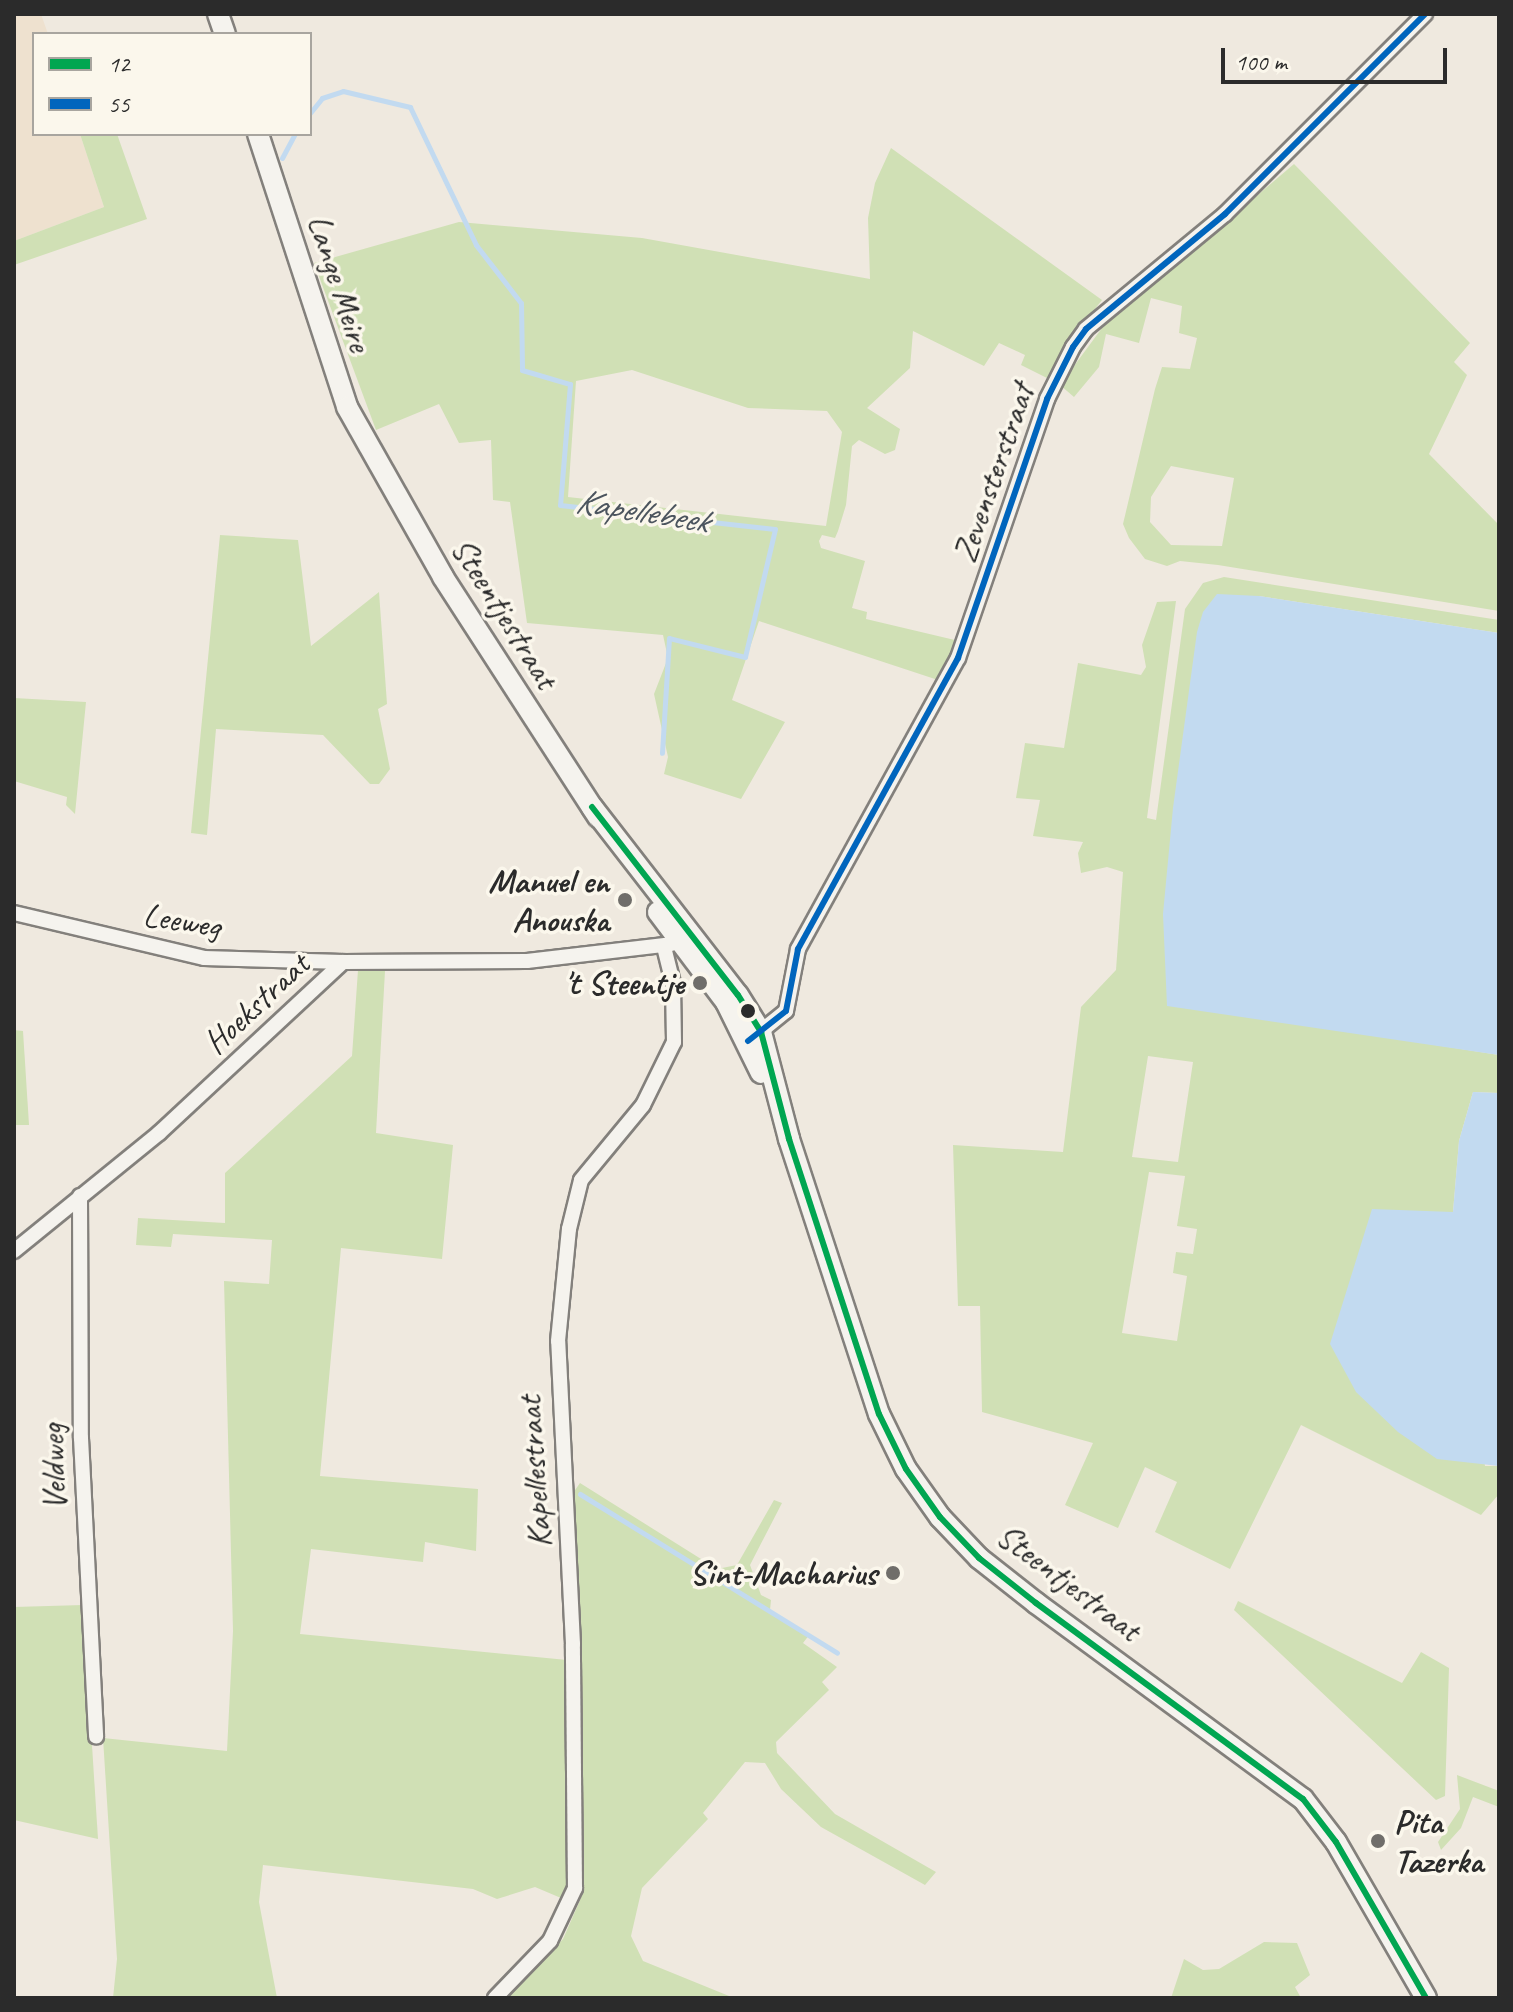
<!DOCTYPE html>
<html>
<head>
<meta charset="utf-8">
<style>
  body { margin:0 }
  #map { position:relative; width:1513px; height:2012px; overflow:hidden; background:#efe9df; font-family:Caveat,sans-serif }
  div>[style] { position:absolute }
  .built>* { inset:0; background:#eee1cf }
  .green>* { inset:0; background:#d0e0b5 }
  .water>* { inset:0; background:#c2daf0 }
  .stream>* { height:5px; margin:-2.5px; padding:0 2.5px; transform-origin:2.5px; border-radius:2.5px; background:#c2daf0 }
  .roads { filter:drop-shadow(2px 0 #83807c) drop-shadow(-2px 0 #83807c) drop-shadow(0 2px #83807c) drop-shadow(0 -2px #83807c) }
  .street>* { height:14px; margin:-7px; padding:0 7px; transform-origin:7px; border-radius:7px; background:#f5f3ee }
  .secondary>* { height:20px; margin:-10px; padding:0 10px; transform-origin:10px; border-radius:10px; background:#f5f3ee }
  .bus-1>* { height:6px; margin:-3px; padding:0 3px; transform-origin:3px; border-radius:3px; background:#00a651 }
  .bus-2>* { height:6px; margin:-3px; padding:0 3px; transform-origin:3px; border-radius:3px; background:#0065bd }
  .dots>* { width:22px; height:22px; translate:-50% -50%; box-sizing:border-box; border:4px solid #fbf7ec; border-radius:50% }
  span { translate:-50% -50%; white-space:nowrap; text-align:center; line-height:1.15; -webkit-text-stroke:7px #fbf7ec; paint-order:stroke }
  .street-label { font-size:34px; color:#2b2b2b }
  .poi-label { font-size:34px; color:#2b2b2b; font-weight:700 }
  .right { translate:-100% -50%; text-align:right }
  .left { translate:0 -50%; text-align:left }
  .water-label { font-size:36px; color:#4c555e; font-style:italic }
  .frame { position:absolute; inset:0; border:16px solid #2b2b2b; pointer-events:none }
  .legend { position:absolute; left:32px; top:32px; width:280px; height:104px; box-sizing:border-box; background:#fbf7ec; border:2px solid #a8a59f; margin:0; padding:10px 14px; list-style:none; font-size:24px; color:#2b2b2b }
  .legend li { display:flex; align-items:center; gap:16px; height:40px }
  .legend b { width:40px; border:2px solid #a8a59f }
  .scale { position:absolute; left:1221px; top:48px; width:226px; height:36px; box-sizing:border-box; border:4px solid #2b2b2b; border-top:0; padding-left:10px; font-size:24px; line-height:28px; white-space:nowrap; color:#2b2b2b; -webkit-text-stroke:6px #fbf7ec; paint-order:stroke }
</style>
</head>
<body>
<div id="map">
  <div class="built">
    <div style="clip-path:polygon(14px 14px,41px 14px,48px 34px,34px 34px,34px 134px,80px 134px,104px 207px,14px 241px)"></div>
  </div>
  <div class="green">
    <div style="clip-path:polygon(80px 134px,117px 134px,147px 219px,14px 265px,14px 241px,104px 207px)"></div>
    <div style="clip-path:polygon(evenodd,891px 148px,1102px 300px,1063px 349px,1049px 379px,1021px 365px,1025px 355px,999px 343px,984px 366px,913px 331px,910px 368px,867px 408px,900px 429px,895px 450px,885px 454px,859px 440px,852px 446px,846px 505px,838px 531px,835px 538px,822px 535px,819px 541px,821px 548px,865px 561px,852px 608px,867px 612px,866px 619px,959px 641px,938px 680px,759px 621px,732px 700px,785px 722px,741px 799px,664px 774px,668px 757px,654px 694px,668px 658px,663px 635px,527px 623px,510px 502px,493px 500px,491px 440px,459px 443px,439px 404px,376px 430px,314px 263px,459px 222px,642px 238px,870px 279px,868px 218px,875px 183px,891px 148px,632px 370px,748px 408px,827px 411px,842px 432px,826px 526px,568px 497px,576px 381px,632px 370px)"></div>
    <div style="clip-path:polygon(evenodd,1294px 164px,1470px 343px,1454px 362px,1467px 375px,1429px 454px,1499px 525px,1499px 611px,1218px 565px,1180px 561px,1167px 566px,1145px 559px,1129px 538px,1123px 524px,1155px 389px,1162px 367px,1190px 369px,1197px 338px,1179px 333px,1182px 306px,1151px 298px,1139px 343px,1106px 334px,1099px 367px,1074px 397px,1060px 385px,1102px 328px,1294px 164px,1171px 466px,1234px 478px,1222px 546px,1171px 545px,1150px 522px,1151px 497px,1171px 466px)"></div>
    <div style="clip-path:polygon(220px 535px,298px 540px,311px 646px,379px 592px,387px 704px,378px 709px,390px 769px,379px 784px,370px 784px,323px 735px,216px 729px,207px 835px,191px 833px)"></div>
    <div style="clip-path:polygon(evenodd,1224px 577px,1499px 620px,1499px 633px,1259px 596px,1303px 1024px,1499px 1055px,1499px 1093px,1473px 1092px,1459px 1141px,1453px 1212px,1485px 1466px,1499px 1466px,1499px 1494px,1481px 1515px,1301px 1425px,1230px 1569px,1155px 1532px,1177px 1482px,1145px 1467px,1118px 1528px,1065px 1505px,1093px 1443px,982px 1412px,980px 1306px,958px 1306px,953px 1145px,1063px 1152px,1081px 1007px,1116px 970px,1123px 872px,1107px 867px,1081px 873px,1078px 853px,1083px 842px,1033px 836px,1040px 800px,1016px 798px,1025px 743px,1064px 748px,1078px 663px,1141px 675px,1146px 667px,1142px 645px,1157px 602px,1176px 601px,1147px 818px,1156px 820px,1185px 609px,1203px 583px,1224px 577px,1148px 1056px,1193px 1062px,1178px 1162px,1132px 1157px,1148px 1056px,1224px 577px,1149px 1172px,1185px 1176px,1177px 1226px,1197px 1229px,1193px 1254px,1176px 1252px,1173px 1273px,1187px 1276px,1177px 1341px,1122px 1333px,1149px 1172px)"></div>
    <div style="clip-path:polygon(14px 698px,86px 702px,75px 814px,66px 805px,67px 797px,14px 781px)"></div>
    <div style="clip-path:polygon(358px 970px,385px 971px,376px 1133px,453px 1145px,442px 1259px,341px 1248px,320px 1476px,478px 1489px,476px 1551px,425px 1542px,423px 1562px,311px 1549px,300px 1634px,567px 1660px,567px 1892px,561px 1898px,535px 1887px,497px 1899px,473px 1889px,263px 1865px,259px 1902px,277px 1998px,113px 1998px,117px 1959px,103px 1738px,227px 1751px,233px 1631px,224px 1281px,269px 1284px,272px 1240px,173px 1234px,171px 1247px,136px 1245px,138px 1218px,225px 1223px,225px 1173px,352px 1056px)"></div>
    <div style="clip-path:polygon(14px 1030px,23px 1031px,29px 1125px,14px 1125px)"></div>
    <div style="clip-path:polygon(580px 1483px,717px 1569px,737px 1565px,774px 1500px,782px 1503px,750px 1565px,761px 1595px,771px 1600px,770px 1610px,810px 1634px,803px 1643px,837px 1667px,822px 1682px,829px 1690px,776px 1742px,777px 1753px,835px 1814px,936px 1872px,925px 1885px,821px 1827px,781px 1789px,765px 1763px,745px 1762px,703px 1813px,708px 1819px,642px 1888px,631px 1936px,643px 1961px,734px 1998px,507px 1998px,563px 1939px,581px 1898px,573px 1493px)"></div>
    <div style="clip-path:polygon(1238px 1601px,1402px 1683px,1421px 1652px,1449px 1668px,1445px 1796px,1436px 1800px,1234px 1610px)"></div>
    <div style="clip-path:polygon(83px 1605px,98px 1839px,14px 1820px,14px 1607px)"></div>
    <div style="clip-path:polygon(1457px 1775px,1499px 1791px,1499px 1807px,1473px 1797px,1461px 1828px,1441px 1850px,1438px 1842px,1460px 1809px)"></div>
    <div style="clip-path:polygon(1264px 1942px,1297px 1943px,1310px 1975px,1295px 1987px,1301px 1998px,1171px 1998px,1184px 1959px,1203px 1970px,1219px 1969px)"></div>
  </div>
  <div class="water">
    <div style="clip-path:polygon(1217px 594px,1259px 596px,1499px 633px,1499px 1055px,1167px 1006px,1163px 914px,1173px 808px,1197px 632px,1203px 612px)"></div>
    <div style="clip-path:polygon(1473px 1092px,1499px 1093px,1499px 1466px,1437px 1459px,1398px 1432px,1356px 1392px,1330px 1344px,1372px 1209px,1453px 1212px,1459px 1141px)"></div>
  </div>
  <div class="stream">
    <div style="left:310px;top:113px;width:19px;rotate:-51deg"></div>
    <div style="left:322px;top:98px;width:22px;rotate:-18deg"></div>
    <div style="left:343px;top:91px;width:69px;rotate:13.4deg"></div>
    <div style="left:410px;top:107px;width:153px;rotate:64.4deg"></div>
    <div style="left:476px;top:245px;width:73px;rotate:52.2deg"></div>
    <div style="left:521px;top:303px;width:67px;rotate:89.1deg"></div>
    <div style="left:522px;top:370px;width:50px;rotate:16.3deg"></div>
    <div style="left:570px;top:384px;width:121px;rotate:94.7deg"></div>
    <div style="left:560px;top:505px;width:216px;rotate:6.4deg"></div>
    <div style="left:775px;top:529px;width:131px;rotate:103.2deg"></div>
    <div style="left:745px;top:657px;width:78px;rotate:-166deg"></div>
    <div style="left:669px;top:638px;width:115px;rotate:93.5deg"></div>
    <div style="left:282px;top:158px;width:27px;rotate:-62deg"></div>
    <div style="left:580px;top:1494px;width:302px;rotate:31.7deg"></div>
  </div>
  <div class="roads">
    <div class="street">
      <div style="left:14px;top:913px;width:195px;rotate:13.3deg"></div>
      <div style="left:204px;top:958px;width:139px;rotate:1.6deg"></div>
      <div style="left:755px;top:1036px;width:40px;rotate:-39deg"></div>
      <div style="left:786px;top:1011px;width:63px;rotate:-79deg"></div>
      <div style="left:798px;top:949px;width:332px;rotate:-61.2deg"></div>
      <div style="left:958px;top:658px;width:274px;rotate:-71deg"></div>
      <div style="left:1047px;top:399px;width:58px;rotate:-63.4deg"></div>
      <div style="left:1073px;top:347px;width:22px;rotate:-54deg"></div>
      <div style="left:1086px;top:329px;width:180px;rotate:-39.6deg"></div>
      <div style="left:1225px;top:214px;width:283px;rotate:-45deg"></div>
      <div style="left:80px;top:1196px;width:242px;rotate:89.8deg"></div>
      <div style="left:81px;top:1438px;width:299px;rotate:87.1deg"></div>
      <div style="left:14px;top:1251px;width:187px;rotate:-39.1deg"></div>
      <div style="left:159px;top:1133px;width:251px;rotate:-42.9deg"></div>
      <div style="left:343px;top:962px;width:184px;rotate:-0.3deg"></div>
      <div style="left:527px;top:961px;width:145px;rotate:-6.7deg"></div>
      <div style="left:495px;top:1998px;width:79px;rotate:-46deg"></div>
      <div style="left:550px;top:1941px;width:59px;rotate:-64.7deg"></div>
      <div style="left:575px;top:1888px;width:244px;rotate:-90.5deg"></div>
      <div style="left:573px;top:1644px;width:303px;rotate:-92.8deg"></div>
      <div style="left:558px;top:1341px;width:113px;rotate:-84.4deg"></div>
      <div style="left:569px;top:1229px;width:50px;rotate:-76.2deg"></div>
      <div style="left:581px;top:1180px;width:97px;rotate:-50.4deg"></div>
      <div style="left:643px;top:1105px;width:70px;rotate:-63.8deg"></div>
      <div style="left:674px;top:1042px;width:59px;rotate:-91deg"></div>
      <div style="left:673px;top:983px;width:38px;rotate:-104deg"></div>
    </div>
    <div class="secondary">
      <div style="left:218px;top:14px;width:21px;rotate:71deg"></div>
      <div style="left:258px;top:134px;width:287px;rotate:71.9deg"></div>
      <div style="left:347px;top:407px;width:195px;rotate:60.5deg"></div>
      <div style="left:443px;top:577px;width:286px;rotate:57.1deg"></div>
      <div style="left:592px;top:807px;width:238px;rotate:52.2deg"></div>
      <div style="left:738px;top:995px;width:44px;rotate:58.1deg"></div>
      <div style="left:761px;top:1032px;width:111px;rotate:75.3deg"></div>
      <div style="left:789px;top:1139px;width:289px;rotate:71.9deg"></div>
      <div style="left:879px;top:1414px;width:61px;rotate:63.9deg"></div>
      <div style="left:906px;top:1469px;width:59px;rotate:54.7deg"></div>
      <div style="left:940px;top:1517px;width:57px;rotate:46.4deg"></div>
      <div style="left:979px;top:1558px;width:73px;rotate:38.3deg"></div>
      <div style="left:1036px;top:1603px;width:331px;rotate:36.3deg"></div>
      <div style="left:1303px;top:1799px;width:54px;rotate:52.5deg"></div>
      <div style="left:1336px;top:1842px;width:180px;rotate:60deg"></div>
      <div style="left:658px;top:912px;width:113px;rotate:52.9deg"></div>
      <div style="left:726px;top:1002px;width:79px;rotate:63.8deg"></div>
    </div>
  </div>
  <div class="bus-1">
    <div style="left:592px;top:807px;width:238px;rotate:52.2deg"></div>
    <div style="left:738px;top:995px;width:44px;rotate:58.1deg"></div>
    <div style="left:761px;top:1032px;width:111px;rotate:75.3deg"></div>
    <div style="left:789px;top:1139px;width:289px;rotate:71.9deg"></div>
    <div style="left:879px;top:1414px;width:61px;rotate:63.9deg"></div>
    <div style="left:906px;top:1469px;width:59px;rotate:54.7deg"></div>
    <div style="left:940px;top:1517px;width:57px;rotate:46.4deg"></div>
    <div style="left:979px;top:1558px;width:73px;rotate:38.3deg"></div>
    <div style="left:1036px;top:1603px;width:331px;rotate:36.3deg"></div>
    <div style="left:1303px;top:1799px;width:54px;rotate:52.5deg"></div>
    <div style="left:1336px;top:1842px;width:180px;rotate:60deg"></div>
  </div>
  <div class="bus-2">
    <div style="left:748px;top:1041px;width:48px;rotate:-38.3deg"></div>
    <div style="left:786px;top:1011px;width:63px;rotate:-79deg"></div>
    <div style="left:798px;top:949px;width:332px;rotate:-61.2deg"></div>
    <div style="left:958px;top:658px;width:274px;rotate:-71deg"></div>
    <div style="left:1047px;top:399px;width:58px;rotate:-63.4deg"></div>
    <div style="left:1073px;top:347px;width:22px;rotate:-54deg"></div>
    <div style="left:1086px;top:329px;width:180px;rotate:-39.6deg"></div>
    <div style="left:1225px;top:214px;width:283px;rotate:-45deg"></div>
  </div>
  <div class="dots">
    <div style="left:625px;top:900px;background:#706e6a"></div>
    <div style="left:700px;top:983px;background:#706e6a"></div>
    <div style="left:748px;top:1011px;background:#2b2b2b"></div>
    <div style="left:893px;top:1573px;background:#706e6a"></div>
    <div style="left:1378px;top:1841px;background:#706e6a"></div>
  </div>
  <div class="street-label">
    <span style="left:340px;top:283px;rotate:72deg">Lange Meire</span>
    <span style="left:993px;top:473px;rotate:-71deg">Zevensterstraat</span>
    <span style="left:505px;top:613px;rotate:58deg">Steentjestraat</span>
    <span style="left:182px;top:920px;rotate:9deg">Leeweg</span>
    <span style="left:256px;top:1003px;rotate:-43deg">Hoekstraat</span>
    <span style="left:53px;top:1467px;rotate:-92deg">Veldweg</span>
    <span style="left:534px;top:1472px;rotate:-94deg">Kapellestraat</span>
    <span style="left:1069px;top:1582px;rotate:37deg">Steentjestraat</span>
  </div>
  <div class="poi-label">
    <span class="right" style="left:609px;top:900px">Manuel en<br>Anouska</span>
    <span class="right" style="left:684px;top:983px">'t Steentje</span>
    <span class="right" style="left:877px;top:1573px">Sint-Macharius</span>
    <span class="left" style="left:1394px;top:1841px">Pita<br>Tazerka</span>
  </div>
  <div class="water-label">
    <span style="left:642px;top:511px;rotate:9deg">Kapellebeek</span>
  </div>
  <div class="frame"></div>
  <ul class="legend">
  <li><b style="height:10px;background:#00a651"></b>12</li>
  <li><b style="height:10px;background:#0065bd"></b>55</li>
  </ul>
  <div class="scale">100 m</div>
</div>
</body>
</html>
